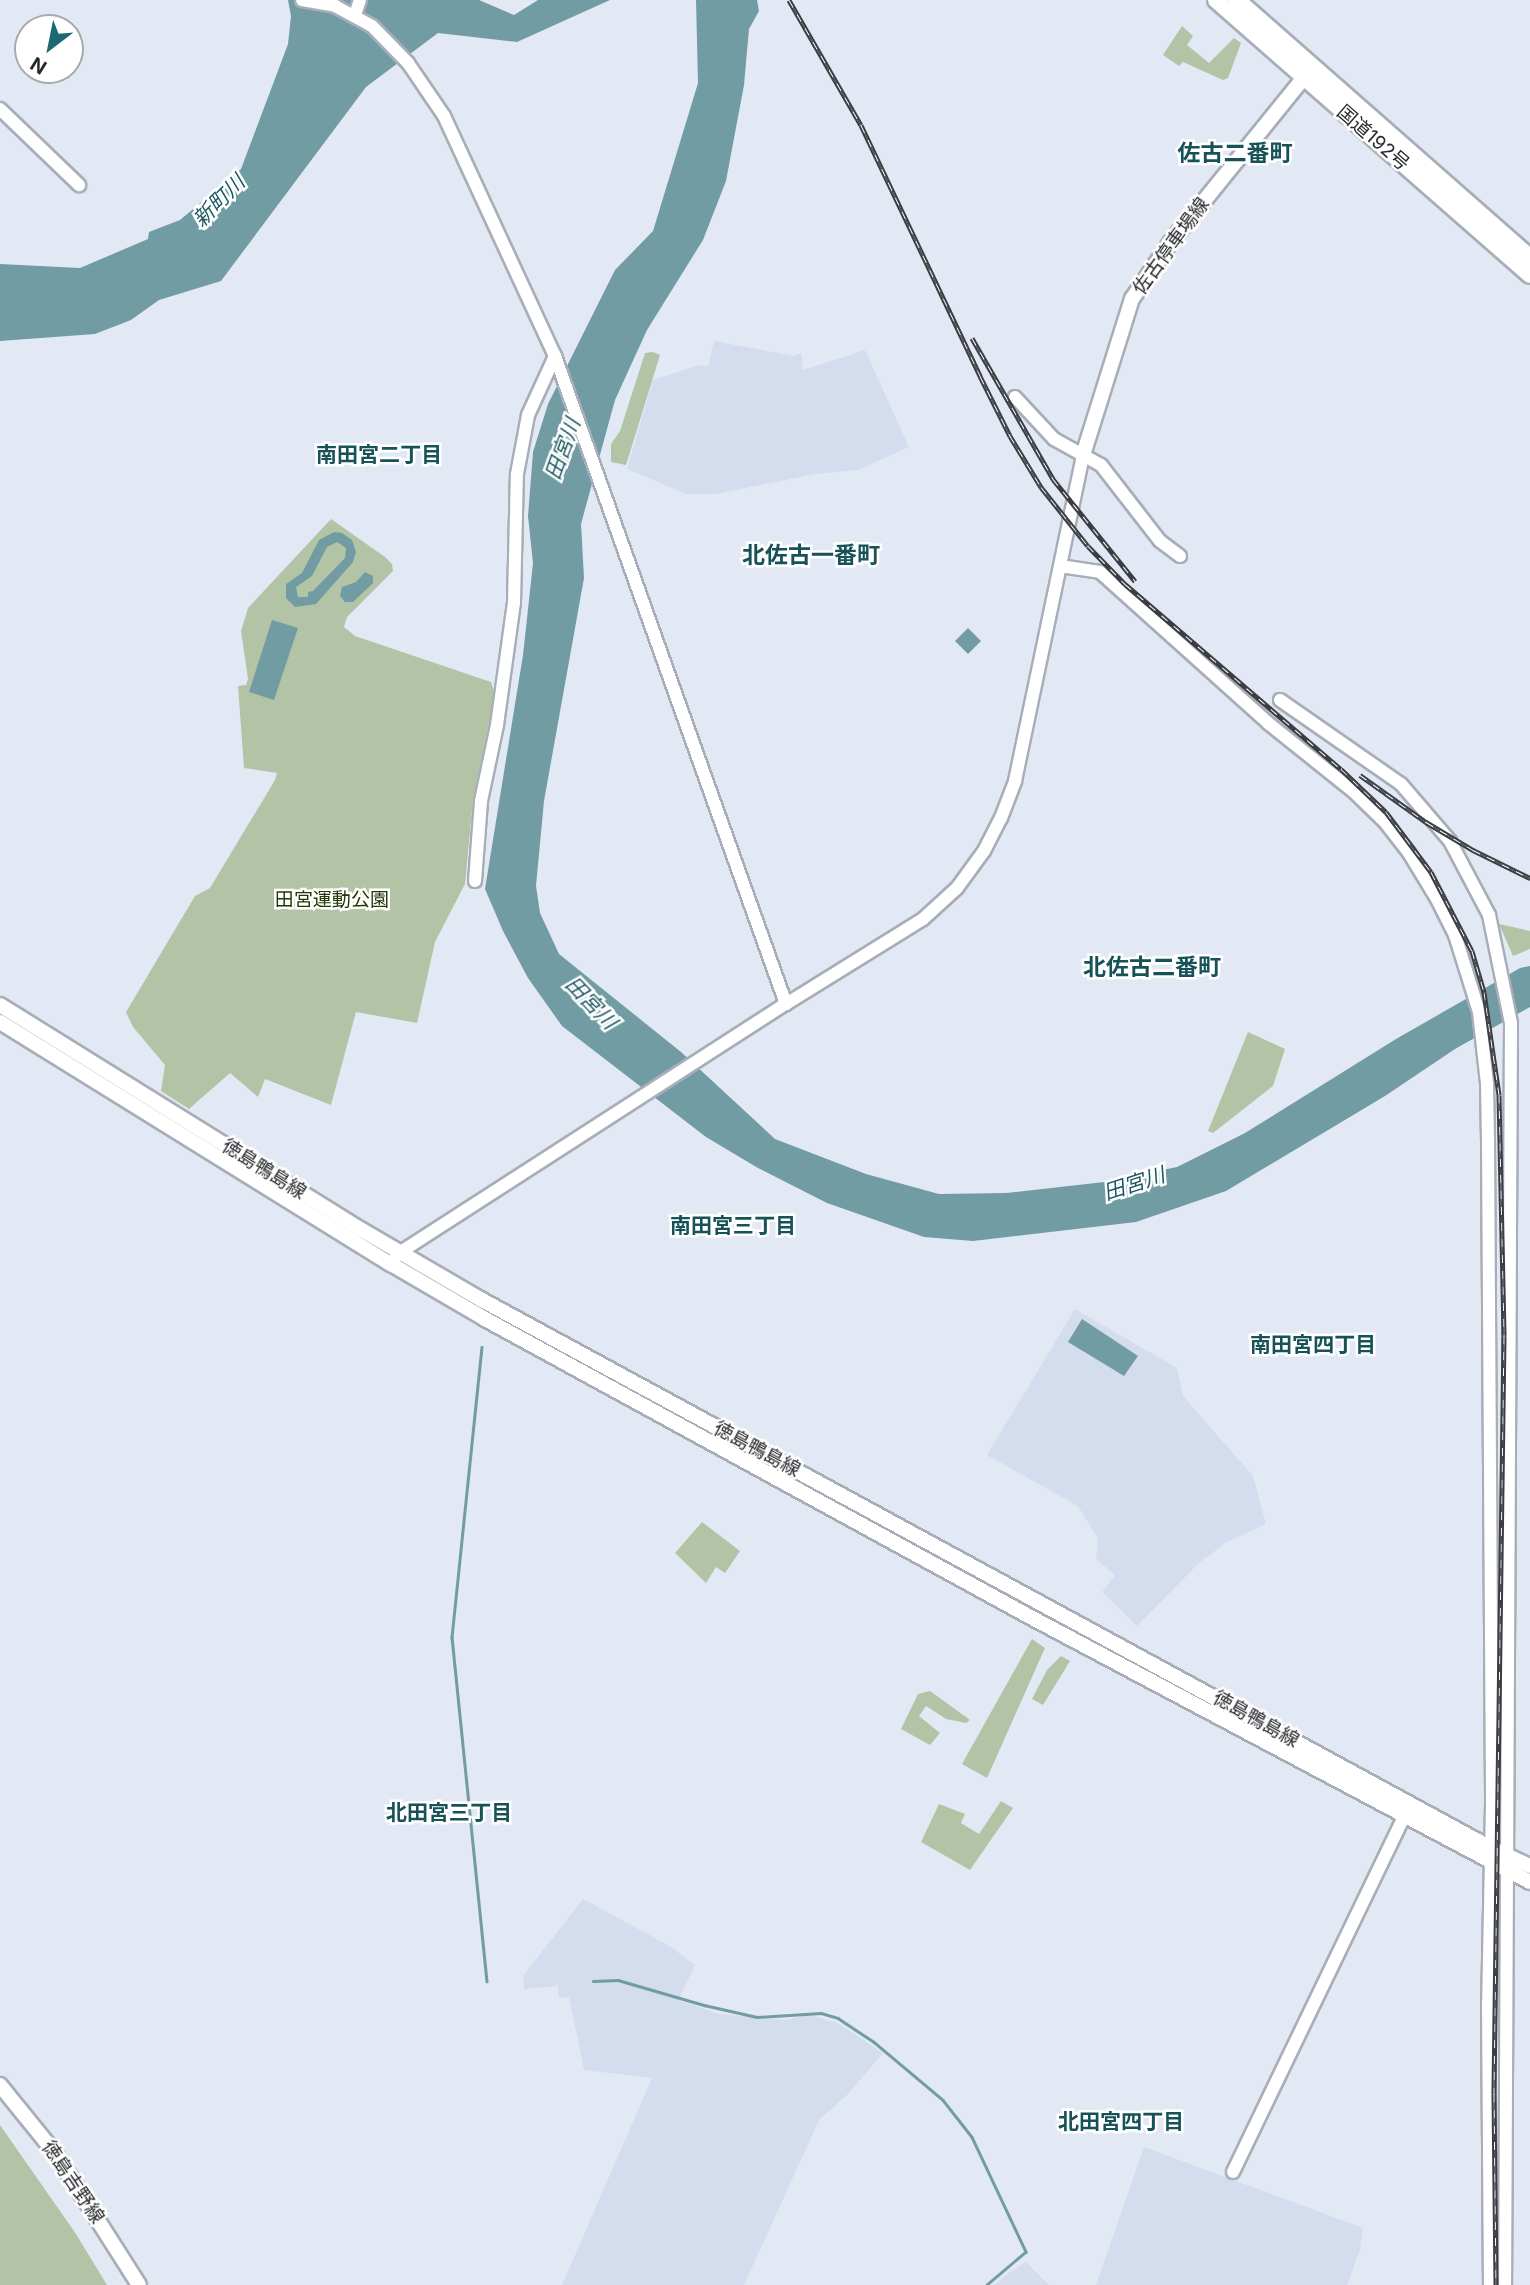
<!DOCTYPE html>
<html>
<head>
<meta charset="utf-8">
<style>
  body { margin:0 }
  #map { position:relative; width:1530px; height:2285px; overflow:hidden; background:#e3e9f4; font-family:Inter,"Noto Sans JP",sans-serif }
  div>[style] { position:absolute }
  .built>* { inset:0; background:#d3ddee }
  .green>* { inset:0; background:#b3c3a6 }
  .water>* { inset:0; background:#719ca4 }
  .stream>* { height:2.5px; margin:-1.25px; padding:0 1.25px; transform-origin:1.25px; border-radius:1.25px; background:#719ca4 }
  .roads { filter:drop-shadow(2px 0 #a8aeb7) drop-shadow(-2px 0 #a8aeb7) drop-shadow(0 2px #a8aeb7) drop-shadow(0 -2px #a8aeb7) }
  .tertiary>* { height:12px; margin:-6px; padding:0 6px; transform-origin:6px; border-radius:6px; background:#fff }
  .secondary>* { height:14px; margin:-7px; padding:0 7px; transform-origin:7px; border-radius:7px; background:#fff }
  .primary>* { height:14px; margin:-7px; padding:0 7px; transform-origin:7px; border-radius:7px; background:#fff }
  .trunk>* { height:16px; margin:-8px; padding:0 8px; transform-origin:8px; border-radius:8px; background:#fff }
  .rail>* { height:5px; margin-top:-2.5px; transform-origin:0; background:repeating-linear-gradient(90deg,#fff 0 8px,#3b3d42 0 16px); box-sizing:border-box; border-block:2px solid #3b3d42 }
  span { translate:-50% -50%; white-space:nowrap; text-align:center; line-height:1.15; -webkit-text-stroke:5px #fff; paint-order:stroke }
  .street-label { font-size:19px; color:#27292d }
  .park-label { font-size:19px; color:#223704 }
  .water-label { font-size:21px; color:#1c5862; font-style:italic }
  .neighbourhood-label { font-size:21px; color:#165258; font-weight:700 }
  .quarter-label { font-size:23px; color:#165258; font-weight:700 }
  .north { position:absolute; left:14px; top:14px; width:70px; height:70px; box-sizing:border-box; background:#fff; border:2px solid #a9a9ab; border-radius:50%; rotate:212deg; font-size:19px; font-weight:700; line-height:28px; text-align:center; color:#27292d }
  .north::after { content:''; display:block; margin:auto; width:24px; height:32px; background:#1d6971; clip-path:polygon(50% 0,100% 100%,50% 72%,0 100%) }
</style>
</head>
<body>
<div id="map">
  <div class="built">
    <div style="clip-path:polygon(714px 341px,795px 356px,801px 353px,803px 370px,865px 350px,909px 447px,858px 470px,815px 474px,716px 494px,686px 494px,627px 469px,653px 380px,699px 365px,708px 366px)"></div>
    <div style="clip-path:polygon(1075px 1309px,1177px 1368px,1183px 1396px,1253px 1476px,1266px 1524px,1227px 1542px,1200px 1562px,1137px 1626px,1102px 1592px,1115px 1575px,1096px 1559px,1098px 1539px,1078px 1506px,987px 1455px)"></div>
    <div style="clip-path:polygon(583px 1899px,668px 1945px,695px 1965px,678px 2000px,719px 2014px,785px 2020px,809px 2015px,838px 2023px,883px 2053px,848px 2094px,819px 2120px,744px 2285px,562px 2285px,652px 2078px,584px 2070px,569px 1997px,559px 1998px,558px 1986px,524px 1989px,523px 1976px)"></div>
    <div style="clip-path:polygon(1144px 2147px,1363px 2228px,1360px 2250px,1347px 2285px,1096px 2285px)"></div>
    <div style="clip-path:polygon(1026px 2262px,1049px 2285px,994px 2285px,1010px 2272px)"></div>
  </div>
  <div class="green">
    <div style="clip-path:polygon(1182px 26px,1193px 36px,1187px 45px,1209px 63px,1234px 38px,1241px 43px,1228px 78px,1223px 80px,1183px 62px,1179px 66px,1163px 55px)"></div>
    <div style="clip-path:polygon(653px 352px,660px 355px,626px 465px,611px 462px,611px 444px,620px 431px,645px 353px)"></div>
    <div style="clip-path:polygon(331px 519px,385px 557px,392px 564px,393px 571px,347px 617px,344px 627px,355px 636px,491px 682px,495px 694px,473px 799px,465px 884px,435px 942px,417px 1023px,356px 1012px,331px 1105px,265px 1079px,258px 1097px,230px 1073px,189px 1109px,161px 1091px,165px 1065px,133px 1027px,126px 1012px,195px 896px,210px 888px,275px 780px,277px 773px,244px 768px,238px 686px,246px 685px,248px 679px,241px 631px,248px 608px)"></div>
    <div style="clip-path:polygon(1499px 924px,1530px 931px,1530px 949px,1513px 956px)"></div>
    <div style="clip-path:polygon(1248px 1032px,1285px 1049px,1273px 1086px,1213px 1133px,1208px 1131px)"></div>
    <div style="clip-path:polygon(702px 1522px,740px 1551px,725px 1573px,716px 1567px,706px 1583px,675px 1553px)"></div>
    <div style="clip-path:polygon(1032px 1639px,1045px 1648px,987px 1778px,962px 1764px)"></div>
    <div style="clip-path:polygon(1061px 1656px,1070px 1661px,1043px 1705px,1032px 1699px,1047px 1670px)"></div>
    <div style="clip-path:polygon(930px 1691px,970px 1720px,966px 1723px,946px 1719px,926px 1706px,919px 1716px,940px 1733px,930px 1745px,901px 1729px,918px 1694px)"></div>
    <div style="clip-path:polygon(1001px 1801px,1013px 1808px,970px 1870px,921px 1842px,939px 1804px,965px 1814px,961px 1823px,979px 1834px)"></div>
    <div style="clip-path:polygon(0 2125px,76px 2234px,107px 2285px,0 2285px)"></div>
  </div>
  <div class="water">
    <div style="clip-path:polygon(288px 0,479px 0,514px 15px,538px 0,610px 0,517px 42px,438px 33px,366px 87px,221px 281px,159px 300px,131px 320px,95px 334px,0 341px,0 264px,80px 268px,148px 239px,149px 232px,180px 220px,241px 169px,288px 44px,291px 16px)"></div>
    <div style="clip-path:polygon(696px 0,757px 0,759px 11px,749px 29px,744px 85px,726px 181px,703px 240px,647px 330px,615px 400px,581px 524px,584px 578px,544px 801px,536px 886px,540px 913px,559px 954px,681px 1052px,775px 1139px,866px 1174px,939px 1194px,1006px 1193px,1104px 1182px,1177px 1167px,1245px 1133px,1396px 1039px,1520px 968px,1530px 966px,1530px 1007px,1455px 1049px,1385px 1096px,1226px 1191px,1136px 1222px,973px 1241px,924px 1237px,827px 1203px,758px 1168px,706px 1137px,562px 1026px,528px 978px,503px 931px,485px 889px,523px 655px,533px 563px,528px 516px,533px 452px,548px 404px,615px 270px,653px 231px,698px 83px)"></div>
    <div style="clip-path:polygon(evenodd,334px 532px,342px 533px,352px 540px,356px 552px,353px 562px,316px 604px,295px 607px,286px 598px,286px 584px,302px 573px,319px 540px,334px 532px,337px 542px,346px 548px,345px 558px,313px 591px,308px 592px,308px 597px,298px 597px,296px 587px,312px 576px,327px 547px,337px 542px)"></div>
    <div style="clip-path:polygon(365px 572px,373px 576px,373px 583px,353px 602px,345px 602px,340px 596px,342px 587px,356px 582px)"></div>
    <div style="clip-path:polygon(272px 620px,298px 628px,274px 700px,249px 692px)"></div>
    <div style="clip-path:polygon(968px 628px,981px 641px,968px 654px,955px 641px)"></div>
    <div style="clip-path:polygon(1082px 1319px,1138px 1356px,1124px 1376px,1068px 1342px)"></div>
  </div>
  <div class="stream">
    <div style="left:482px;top:1347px;width:292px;rotate:95.9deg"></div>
    <div style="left:452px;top:1637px;width:346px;rotate:84.2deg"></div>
    <div style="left:593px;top:1981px;width:25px;rotate:-2deg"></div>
    <div style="left:618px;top:1980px;width:90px;rotate:16.2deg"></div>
    <div style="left:704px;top:2005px;width:54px;rotate:12.8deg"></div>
    <div style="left:757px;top:2017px;width:64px;rotate:-3.6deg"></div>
    <div style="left:821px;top:2013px;width:18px;rotate:16deg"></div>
    <div style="left:838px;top:2018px;width:43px;rotate:33.7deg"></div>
    <div style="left:874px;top:2042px;width:90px;rotate:40deg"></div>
    <div style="left:943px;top:2100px;width:47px;rotate:51.9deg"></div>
    <div style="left:972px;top:2137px;width:127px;rotate:64.8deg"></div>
    <div style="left:1026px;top:2252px;width:51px;rotate:139.8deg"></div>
  </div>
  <div class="roads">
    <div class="tertiary">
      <div style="left:302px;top:0;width:34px;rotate:10deg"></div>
      <div style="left:335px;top:6px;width:42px;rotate:28.4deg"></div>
      <div style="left:372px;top:26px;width:52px;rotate:45.8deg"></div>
      <div style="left:408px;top:63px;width:64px;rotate:55.8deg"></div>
      <div style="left:444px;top:116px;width:264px;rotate:65.2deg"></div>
      <div style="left:555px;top:356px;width:688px;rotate:70.38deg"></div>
      <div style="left:355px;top:15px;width:16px;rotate:-72deg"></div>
      <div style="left:0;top:109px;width:110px;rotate:43.9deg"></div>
      <div style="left:1015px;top:397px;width:57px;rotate:47.1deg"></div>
      <div style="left:1054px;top:439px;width:54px;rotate:29deg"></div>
      <div style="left:1101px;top:465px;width:96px;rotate:52.2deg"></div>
      <div style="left:1160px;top:541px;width:25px;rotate:37deg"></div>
      <div style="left:1060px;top:566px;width:40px;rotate:8.5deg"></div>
      <div style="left:1100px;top:572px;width:226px;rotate:41.9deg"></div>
      <div style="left:1268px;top:723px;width:110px;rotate:38.7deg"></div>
      <div style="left:1354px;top:792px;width:43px;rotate:44.1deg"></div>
      <div style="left:1385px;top:822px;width:39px;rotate:52deg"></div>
      <div style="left:1409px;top:853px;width:54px;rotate:58.7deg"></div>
      <div style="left:1437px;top:899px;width:40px;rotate:63.4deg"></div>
      <div style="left:1455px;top:935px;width:81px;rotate:72.7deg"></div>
      <div style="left:1479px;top:1012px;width:71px;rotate:83.6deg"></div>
      <div style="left:1487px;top:1083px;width:58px;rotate:89deg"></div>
      <div style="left:1488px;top:1141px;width:662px;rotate:89.65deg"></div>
      <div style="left:1492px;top:1803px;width:200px;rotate:91.1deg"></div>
      <div style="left:1488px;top:2003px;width:282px;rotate:89.6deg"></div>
      <div style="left:1280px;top:700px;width:147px;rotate:34.8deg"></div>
      <div style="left:1401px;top:784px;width:75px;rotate:49.3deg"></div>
      <div style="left:1450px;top:841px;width:84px;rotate:62.2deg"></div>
      <div style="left:1489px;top:915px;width:110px;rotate:78.5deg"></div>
      <div style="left:1511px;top:1023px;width:1262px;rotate:90.27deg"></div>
      <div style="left:475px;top:881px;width:80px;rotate:-85.7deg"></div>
      <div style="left:481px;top:801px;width:78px;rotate:-78.1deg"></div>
      <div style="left:497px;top:725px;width:124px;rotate:-82.1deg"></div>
      <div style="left:514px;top:602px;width:128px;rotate:-88.7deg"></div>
      <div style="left:517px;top:474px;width:60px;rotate:-79.4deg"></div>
      <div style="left:528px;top:415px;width:65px;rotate:-65.4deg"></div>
      <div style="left:395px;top:1258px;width:6px;rotate:-51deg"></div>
      <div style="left:399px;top:1253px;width:460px;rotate:-32.8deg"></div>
      <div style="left:786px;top:1004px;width:161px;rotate:-31.8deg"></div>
      <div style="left:923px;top:919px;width:46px;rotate:-42.4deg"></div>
      <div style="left:957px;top:888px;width:46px;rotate:-53.9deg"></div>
      <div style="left:984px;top:851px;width:37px;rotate:-63deg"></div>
      <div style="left:1001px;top:818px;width:40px;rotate:-69deg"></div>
      <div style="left:1015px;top:781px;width:333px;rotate:-78.2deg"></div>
      <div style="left:1233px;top:2172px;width:405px;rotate:-64.3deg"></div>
    </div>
    <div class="secondary">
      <div style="left:1083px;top:455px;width:164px;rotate:-72.6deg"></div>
      <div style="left:1132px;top:299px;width:68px;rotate:-55.8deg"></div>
      <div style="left:1170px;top:243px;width:223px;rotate:-51deg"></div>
    </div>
    <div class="primary">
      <div style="left:0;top:1005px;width:426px;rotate:31.9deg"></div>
      <div style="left:362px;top:1230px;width:139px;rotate:30.3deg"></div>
      <div style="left:482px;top:1300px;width:1148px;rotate:28.51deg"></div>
      <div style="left:1491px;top:1848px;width:43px;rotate:24.8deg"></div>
      <div style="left:0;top:1022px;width:460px;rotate:31.8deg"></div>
      <div style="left:391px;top:1264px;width:109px;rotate:30.3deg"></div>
      <div style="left:485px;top:1319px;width:628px;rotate:28.65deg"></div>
      <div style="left:1036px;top:1620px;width:559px;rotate:27.94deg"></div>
      <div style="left:0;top:2085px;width:87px;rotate:51deg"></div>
      <div style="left:55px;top:2153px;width:156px;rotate:57.5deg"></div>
    </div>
    <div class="trunk">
      <div style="left:1216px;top:0;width:417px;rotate:41.2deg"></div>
      <div style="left:1237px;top:0;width:390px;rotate:41.3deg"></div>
    </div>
  </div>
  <div class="rail">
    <div style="left:789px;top:0;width:144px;rotate:60.1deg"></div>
    <div style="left:861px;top:125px;width:278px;rotate:64.6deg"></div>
    <div style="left:980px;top:376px;width:67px;rotate:63.4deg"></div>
    <div style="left:1010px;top:436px;width:60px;rotate:58.7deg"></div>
    <div style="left:1041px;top:487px;width:75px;rotate:51.5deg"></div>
    <div style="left:1088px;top:546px;width:53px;rotate:45.8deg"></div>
    <div style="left:1125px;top:584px;width:284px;rotate:40.6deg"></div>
    <div style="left:1341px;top:769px;width:62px;rotate:43.7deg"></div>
    <div style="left:1386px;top:812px;width:75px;rotate:53.1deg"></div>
    <div style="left:1431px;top:872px;width:89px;rotate:62.6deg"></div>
    <div style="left:1472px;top:951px;width:43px;rotate:73.7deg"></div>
    <div style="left:1484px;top:992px;width:104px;rotate:81.7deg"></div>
    <div style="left:1499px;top:1095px;width:241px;rotate:88.8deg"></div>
    <div style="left:1504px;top:1336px;width:758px;rotate:90.76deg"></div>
    <div style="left:1494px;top:2094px;width:191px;rotate:89.4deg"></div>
    <div style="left:972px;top:338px;width:163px;rotate:60.1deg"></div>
    <div style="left:1053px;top:479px;width:131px;rotate:51.2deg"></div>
    <div style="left:1360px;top:775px;width:81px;rotate:35.5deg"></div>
    <div style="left:1426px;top:822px;width:55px;rotate:30.8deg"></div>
    <div style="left:1473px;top:850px;width:64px;rotate:26.2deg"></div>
  </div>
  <div class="street-label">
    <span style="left:1373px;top:138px;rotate:41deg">国道192号</span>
    <span style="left:1171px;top:246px;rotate:-54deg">佐古停車場線</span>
    <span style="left:264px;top:1169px;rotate:32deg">徳島鴨島線</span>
    <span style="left:757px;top:1449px;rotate:28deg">徳島鴨島線</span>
    <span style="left:1256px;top:1719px;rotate:29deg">徳島鴨島線</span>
    <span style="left:73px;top:2182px;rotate:56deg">徳島吉野線</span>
  </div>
  <div class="park-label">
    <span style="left:332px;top:900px">田宮運動公園</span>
  </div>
  <div class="water-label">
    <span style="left:219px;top:201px;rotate:-45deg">新町川</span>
    <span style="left:563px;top:449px;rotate:-70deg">田宮川</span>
    <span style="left:591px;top:1003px;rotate:46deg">田宮川</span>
    <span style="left:1134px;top:1184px;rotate:-18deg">田宮川</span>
  </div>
  <div class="neighbourhood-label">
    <span style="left:379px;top:455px">南田宮二丁目</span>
    <span style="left:733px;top:1226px">南田宮三丁目</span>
    <span style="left:1313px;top:1345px">南田宮四丁目</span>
    <span style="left:449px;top:1813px">北田宮三丁目</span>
    <span style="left:1121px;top:2122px">北田宮四丁目</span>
  </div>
  <div class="quarter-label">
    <span style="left:1235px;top:153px">佐古二番町</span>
    <span style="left:811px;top:555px">北佐古一番町</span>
    <span style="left:1152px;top:967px">北佐古二番町</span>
  </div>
  <div class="north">N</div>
</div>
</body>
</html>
